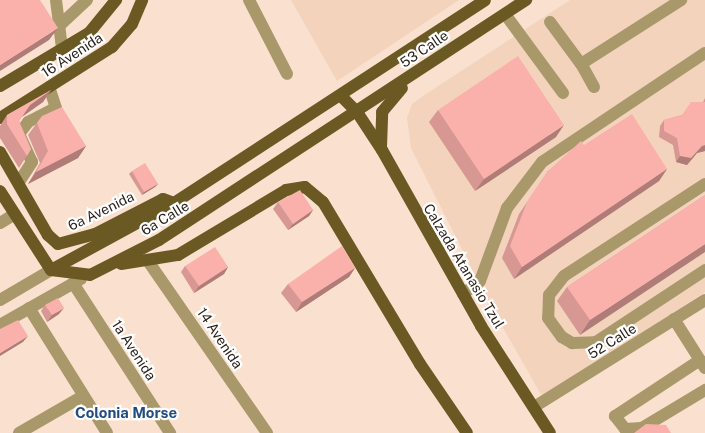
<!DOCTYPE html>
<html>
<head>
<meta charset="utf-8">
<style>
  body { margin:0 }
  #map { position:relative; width:705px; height:433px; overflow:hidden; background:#fae0ce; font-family:"Public Sans",sans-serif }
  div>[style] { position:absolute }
  .built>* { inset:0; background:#f3d3bc }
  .minor>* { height:12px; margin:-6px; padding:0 6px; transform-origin:6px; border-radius:6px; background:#a9986a }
  .major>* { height:12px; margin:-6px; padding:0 6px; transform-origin:6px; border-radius:6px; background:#6b5924 }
  .wall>* { inset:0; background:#d79893 }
  .shaded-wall>* { inset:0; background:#af7c78 }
  .building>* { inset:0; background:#fab1ab }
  span { translate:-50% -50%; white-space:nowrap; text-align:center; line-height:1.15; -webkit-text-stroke:4.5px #fff; paint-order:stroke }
  .street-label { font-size:14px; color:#281e18 }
  .neighbourhood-label { font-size:15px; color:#204c80; font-weight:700 }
</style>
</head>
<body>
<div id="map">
  <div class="built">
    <div style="clip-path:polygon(291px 0,459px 0,337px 81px)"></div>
    <div style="clip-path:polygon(570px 0,705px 0,705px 292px,543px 398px,490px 305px,411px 148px,407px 118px,412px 104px,426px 94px)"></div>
  </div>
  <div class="minor">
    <div style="left:56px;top:0;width:48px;rotate:82.9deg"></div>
    <div style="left:249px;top:0;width:83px;rotate:62.8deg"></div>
    <div style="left:505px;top:14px;width:98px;rotate:53.7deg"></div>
    <div style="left:550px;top:22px;width:52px;rotate:53.6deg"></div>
    <div style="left:60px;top:25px;width:37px;rotate:-43deg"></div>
    <div style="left:594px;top:87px;width:26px;rotate:-119deg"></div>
    <div style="left:581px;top:64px;width:119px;rotate:-32.6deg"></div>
    <div style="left:19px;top:182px;width:24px;rotate:-57deg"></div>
    <div style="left:32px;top:162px;width:31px;rotate:-115deg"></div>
    <div style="left:19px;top:134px;width:15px;rotate:-53deg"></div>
    <div style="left:28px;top:122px;width:31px;rotate:-27deg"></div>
    <div style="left:56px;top:108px;width:22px;rotate:-108deg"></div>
    <div style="left:705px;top:184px;width:168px;rotate:146.9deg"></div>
    <div style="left:564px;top:276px;width:24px;rotate:128deg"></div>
    <div style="left:549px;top:295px;width:23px;rotate:92deg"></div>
    <div style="left:548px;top:318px;width:24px;rotate:54deg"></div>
    <div style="left:562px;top:337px;width:12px;rotate:31deg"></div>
    <div style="left:572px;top:343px;width:24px;rotate:-2deg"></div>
    <div style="left:596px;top:342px;width:131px;rotate:-33.4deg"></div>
    <div style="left:0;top:223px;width:17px;rotate:-31deg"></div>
    <div style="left:148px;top:261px;width:209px;rotate:55.3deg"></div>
    <div style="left:73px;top:283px;width:179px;rotate:57.1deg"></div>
    <div style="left:463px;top:294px;width:21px;rotate:-37deg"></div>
    <div style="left:480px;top:281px;width:78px;rotate:-69.7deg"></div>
    <div style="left:507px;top:208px;width:58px;rotate:-52.7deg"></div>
    <div style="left:542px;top:162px;width:196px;rotate:-33.8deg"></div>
    <div style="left:0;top:300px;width:59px;rotate:-30.5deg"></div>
    <div style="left:29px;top:308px;width:147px;rotate:58deg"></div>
    <div style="left:674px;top:319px;width:58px;rotate:57.7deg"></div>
    <div style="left:0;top:325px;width:93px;rotate:-29.6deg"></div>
    <div style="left:700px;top:360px;width:102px;rotate:146.6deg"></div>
    <div style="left:615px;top:416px;width:16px;rotate:52deg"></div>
    <div style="left:625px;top:429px;width:17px;rotate:-3deg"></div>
    <div style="left:642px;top:428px;width:74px;rotate:-31.1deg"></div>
    <div style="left:534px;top:407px;width:202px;rotate:-32deg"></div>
    <div style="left:19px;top:433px;width:74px;rotate:-30deg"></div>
  </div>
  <div class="major">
    <div style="left:0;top:86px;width:104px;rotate:-30.8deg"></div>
    <div style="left:89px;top:33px;width:43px;rotate:-50.7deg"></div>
    <div style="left:341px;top:96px;width:23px;rotate:45deg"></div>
    <div style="left:357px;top:112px;width:45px;rotate:56.7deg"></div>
    <div style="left:382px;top:150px;width:202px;rotate:60.6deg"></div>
    <div style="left:481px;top:326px;width:127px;rotate:57.2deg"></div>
    <div style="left:0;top:118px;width:133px;rotate:-32.4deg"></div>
    <div style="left:112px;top:47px;width:30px;rotate:-49deg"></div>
    <div style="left:132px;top:24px;width:26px;rotate:-67deg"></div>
    <div style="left:381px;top:147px;width:35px;rotate:-88deg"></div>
    <div style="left:382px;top:112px;width:31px;rotate:-50deg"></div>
    <div style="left:0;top:152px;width:96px;rotate:60deg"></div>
    <div style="left:48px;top:235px;width:13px;rotate:42deg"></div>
    <div style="left:58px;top:244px;width:38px;rotate:-15deg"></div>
    <div style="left:95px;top:234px;width:76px;rotate:-27.2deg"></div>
    <div style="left:163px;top:199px;width:12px;rotate:20deg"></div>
    <div style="left:0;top:191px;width:94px;rotate:57.2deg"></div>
    <div style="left:121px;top:264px;width:58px;rotate:-9deg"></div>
    <div style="left:178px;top:255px;width:126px;rotate:-31deg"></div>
    <div style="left:286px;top:190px;width:19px;rotate:-9deg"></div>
    <div style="left:305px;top:187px;width:23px;rotate:40deg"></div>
    <div style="left:323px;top:202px;width:189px;rotate:59.1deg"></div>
    <div style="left:420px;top:364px;width:83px;rotate:55.7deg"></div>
    <div style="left:51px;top:270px;width:39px;rotate:7deg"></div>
    <div style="left:90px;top:275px;width:77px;rotate:-26.9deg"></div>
    <div style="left:159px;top:240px;width:439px;rotate:-33.2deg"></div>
    <div style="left:51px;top:270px;width:140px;rotate:-28.6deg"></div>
    <div style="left:174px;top:203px;width:371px;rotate:-33.1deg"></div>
  </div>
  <div class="wall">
    <div style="clip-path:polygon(51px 90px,43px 102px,22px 116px,19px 121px,31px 149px,19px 168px,0 138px,0 126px,7px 115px)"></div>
    <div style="clip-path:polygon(705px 98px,705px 151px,697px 153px,687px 165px,676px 162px,673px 145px,659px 137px,660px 126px,664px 120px,682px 115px,703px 102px)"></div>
    <div style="clip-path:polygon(438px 110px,556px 137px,475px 191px,429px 122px)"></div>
    <div style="clip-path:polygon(42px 116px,86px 146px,78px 158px,28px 184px,40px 163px,28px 135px)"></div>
    <div style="clip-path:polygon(584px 145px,667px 169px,659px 181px,514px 279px,502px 258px,519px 214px,548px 171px)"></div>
    <div style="clip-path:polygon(132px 171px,158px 184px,155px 187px,142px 195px,129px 174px)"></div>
    <div style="clip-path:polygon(705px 195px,580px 335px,557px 301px,567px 287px)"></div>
    <div style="clip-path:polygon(278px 202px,313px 210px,309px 216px,288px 230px,273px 209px)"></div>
    <div style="clip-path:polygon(185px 266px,228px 267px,224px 274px,194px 293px,181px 272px)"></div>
    <div style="clip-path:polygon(355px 268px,349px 277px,296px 312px,281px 293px,288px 284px)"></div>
    <div style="clip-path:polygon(45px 305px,59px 314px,47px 322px,41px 311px)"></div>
  </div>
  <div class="shaded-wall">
    <div style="clip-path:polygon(58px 28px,49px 40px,0 71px,0 65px)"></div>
    <div style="clip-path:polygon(51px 90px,43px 102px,22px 117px,30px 105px)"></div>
    <div style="clip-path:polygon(564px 125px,556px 137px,475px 191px,484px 179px)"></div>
    <div style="clip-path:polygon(705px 145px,705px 151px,697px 153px,687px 165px,676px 162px,680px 156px,702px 146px)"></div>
    <div style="clip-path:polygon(86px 146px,78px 158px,28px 184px,36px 172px)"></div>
    <div style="clip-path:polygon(667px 169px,659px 181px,514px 279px,522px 267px)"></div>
    <div style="clip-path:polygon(158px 184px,155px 187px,142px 195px,144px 192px)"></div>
    <div style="clip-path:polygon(313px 210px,309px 216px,288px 230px,293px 224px)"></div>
    <div style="clip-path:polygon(705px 244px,705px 252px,580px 335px,590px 320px)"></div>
    <div style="clip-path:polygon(228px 267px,224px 274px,194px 293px,199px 286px)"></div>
    <div style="clip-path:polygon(355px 268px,349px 277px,296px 312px,302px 302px)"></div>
    <div style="clip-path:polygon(64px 308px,59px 314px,47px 322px,52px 315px)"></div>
    <div style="clip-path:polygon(28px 336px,23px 342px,0 356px,0 353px)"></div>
  </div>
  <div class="building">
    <div style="clip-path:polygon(0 0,40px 0,58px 28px,0 65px)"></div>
    <div style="clip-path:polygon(518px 56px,564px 125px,484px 179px,438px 110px)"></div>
    <div style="clip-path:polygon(51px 90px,30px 105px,19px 121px,31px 149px,27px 156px,7px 124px,7px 115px)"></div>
    <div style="clip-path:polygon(705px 101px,705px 145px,702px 146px,691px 158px,680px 156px,677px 138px,664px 131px,664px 120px,682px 115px,691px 102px,705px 102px)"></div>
    <div style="clip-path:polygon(62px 107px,86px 146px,36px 172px,48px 151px,37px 123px,42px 116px)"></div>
    <div style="clip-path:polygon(632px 114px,667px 169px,522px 267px,510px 246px,527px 202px,548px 171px,581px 141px,584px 145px)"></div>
    <div style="clip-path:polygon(145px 163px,158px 184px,144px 192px,132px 171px)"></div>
    <div style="clip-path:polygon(300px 190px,313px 210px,293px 224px,278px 202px)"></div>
    <div style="clip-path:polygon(705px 195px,705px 244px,590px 320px,567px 287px)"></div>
    <div style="clip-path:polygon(342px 246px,355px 268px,302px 302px,288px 284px)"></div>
    <div style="clip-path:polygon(215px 247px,228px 267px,199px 286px,185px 266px)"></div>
    <div style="clip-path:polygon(58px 298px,64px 308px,52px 315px,45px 305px)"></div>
    <div style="clip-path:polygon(18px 320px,28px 336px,0 353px,0 329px)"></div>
    <div style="clip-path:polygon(646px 424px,666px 425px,671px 433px,634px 433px)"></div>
  </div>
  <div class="street-label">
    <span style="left:424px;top:49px;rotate:-34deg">53 Calle</span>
    <span style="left:72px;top:55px;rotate:-33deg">16 Avenida</span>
    <span style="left:101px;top:211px;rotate:-26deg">6a Avenida</span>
    <span style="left:165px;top:218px;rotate:-31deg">6a Calle</span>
    <span style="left:464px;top:266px;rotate:59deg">Calzada Atanasio Tzul</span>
    <span style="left:220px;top:338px;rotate:56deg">14 Avenida</span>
    <span style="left:612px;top:341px;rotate:-32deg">52 Calle</span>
    <span style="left:134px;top:350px;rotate:57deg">1a Avenida</span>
  </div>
  <div class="neighbourhood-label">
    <span style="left:126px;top:413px">Colonia Morse</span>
  </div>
</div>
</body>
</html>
